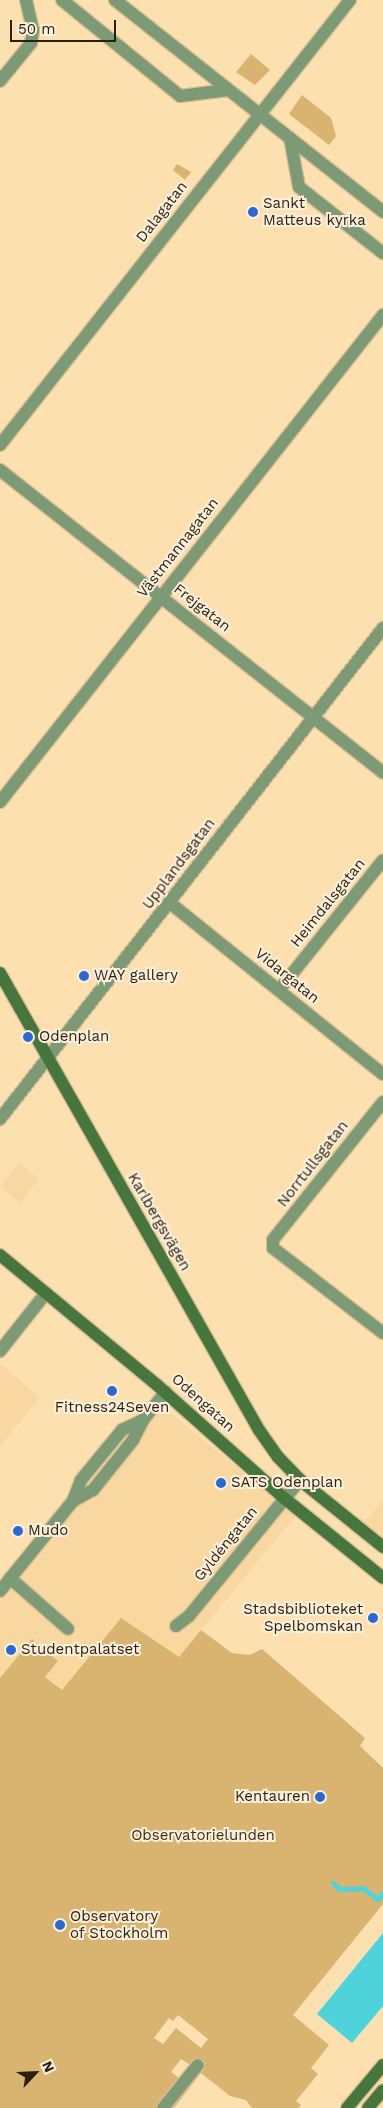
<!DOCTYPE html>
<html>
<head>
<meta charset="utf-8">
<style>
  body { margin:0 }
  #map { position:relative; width:383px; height:2108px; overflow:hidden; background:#fde0b0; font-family:"Work Sans",sans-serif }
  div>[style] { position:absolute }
  .built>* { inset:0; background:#f8d8a0 }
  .green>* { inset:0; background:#d9b370 }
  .water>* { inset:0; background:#4fd3db }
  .stream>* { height:4.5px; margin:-2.25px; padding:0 2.25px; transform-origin:2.25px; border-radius:2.25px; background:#4fd3db }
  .roads { filter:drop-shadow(1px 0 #d7bd92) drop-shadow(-1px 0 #d7bd92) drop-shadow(0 1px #d7bd92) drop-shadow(0 -1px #d7bd92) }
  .minor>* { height:12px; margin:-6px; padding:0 6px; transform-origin:6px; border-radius:6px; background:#7b9a75 }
  .secondary>* { height:12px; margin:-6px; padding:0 6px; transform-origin:6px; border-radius:6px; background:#47753e }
  .dots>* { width:14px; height:14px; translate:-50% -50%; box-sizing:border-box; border:2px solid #fcf0dd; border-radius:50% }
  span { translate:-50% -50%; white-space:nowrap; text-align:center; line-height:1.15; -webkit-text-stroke:4px #fcf0dd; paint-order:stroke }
  .poi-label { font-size:15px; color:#2a1f0c }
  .left { translate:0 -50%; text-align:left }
  .right { translate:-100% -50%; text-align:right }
  .street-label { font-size:15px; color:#2a1f0c }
  .park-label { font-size:15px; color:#3a2f1d }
  .north { position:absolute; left:10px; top:2048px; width:50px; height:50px; -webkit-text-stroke:4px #fcf0dd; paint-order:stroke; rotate:65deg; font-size:14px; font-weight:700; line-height:20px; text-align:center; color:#2a1f0c }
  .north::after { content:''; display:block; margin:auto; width:18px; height:22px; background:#2a1f0c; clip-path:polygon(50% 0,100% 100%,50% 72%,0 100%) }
  .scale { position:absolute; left:10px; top:20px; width:106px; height:22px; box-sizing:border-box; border:2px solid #2a1f0c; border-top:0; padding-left:6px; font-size:15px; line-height:18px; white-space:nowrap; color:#2a1f0c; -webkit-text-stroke:4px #fcf0dd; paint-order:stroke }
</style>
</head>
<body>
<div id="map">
  <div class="built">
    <div style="clip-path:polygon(19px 1162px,39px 1179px,20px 1203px,0 1187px)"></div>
    <div style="clip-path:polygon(0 1364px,40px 1397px,0 1446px)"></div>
    <div style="clip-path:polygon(152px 1398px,296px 1515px,179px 1657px,121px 1618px,62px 1690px,45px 1676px,58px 1661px,32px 1639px,0 1678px,0 1589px)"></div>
    <div style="clip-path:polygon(383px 1500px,383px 1542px,362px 1525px)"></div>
  </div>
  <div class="green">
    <div style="clip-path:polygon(251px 54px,270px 70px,255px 85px,236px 72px)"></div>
    <div style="clip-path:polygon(302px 95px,331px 118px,336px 136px,329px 145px,289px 114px)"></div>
    <div style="clip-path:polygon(177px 164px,191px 172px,185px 180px,173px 170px)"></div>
    <div style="clip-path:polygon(evenodd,121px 1618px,179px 1657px,201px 1630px,232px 1653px,250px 1655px,262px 1649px,365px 1738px,360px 1746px,383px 1768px,383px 1904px,293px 2015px,329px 2045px,311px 2068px,318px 2074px,296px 2101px,301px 2105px,298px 2108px,252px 2108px,246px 2100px,230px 2096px,201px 2073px,174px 2108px,168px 2108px,198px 2070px,181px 2059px,171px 2072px,179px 2078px,158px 2108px,0 2108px,0 1678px,32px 1639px,58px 1661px,45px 1677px,62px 1690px,121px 1618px,178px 2015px,208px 2039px,201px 2048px,176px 2028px,163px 2044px,154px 2038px,169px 2018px,173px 2021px,178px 2015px)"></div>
  </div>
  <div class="water">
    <div style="clip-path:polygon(383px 1933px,383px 2006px,352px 2043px,317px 2014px)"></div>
  </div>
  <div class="stream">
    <div style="left:333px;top:1883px;width:9px;rotate:41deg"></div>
    <div style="left:340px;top:1889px;width:23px;rotate:-2deg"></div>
    <div style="left:363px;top:1888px;width:19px;rotate:36deg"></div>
    <div style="left:378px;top:1899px;width:8px;rotate:-50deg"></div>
  </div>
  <div class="roads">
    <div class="minor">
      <div style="left:62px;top:0;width:152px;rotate:39.1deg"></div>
      <div style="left:180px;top:96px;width:48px;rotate:-7.1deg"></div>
      <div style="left:115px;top:0;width:342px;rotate:38.3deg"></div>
      <div style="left:0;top:81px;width:49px;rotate:-50.8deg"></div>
      <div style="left:31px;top:43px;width:13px;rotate:-81deg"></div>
      <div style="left:33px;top:30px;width:31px;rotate:-103deg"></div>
      <div style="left:290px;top:138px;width:50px;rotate:79.6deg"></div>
      <div style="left:299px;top:187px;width:107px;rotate:38.2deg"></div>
      <div style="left:0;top:445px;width:566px;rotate:-51.81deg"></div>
      <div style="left:0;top:470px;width:488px;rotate:38.3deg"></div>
      <div style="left:0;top:802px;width:620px;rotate:-51.82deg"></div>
      <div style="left:170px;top:903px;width:273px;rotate:38.8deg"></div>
      <div style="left:279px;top:990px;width:166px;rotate:-51.3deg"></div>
      <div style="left:383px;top:1102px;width:176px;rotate:128.6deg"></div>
      <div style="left:273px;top:1240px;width:8px;rotate:90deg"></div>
      <div style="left:273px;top:1248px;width:139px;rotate:37.7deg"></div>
      <div style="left:0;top:1119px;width:623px;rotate:-52.04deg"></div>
      <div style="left:0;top:1351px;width:74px;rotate:-51.6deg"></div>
      <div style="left:73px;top:1501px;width:23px;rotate:-29deg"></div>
      <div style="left:93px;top:1490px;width:64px;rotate:-51.3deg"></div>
      <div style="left:133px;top:1440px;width:22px;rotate:-63deg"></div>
      <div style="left:143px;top:1420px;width:36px;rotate:-51deg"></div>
      <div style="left:10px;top:1578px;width:77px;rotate:41.3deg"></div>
      <div style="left:0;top:1591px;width:116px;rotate:-51deg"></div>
      <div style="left:73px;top:1501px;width:22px;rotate:-69deg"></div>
      <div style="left:81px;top:1480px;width:65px;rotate:-50.6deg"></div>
      <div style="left:122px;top:1430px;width:23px;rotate:-25deg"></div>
      <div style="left:176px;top:1626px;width:16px;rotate:-38deg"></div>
      <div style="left:189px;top:1616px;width:176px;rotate:-50.8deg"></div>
      <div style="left:163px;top:2108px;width:55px;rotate:-50.9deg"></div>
    </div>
    <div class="secondary">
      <div style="left:0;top:973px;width:525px;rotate:60.46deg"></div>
      <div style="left:259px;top:1430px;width:33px;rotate:55deg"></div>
      <div style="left:278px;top:1457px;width:32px;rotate:46deg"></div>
      <div style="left:300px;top:1480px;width:107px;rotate:38.9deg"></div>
      <div style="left:0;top:1255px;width:204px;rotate:39.6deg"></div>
      <div style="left:157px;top:1385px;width:170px;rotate:41.7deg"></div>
      <div style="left:284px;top:1498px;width:127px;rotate:38.9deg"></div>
      <div style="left:347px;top:2108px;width:56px;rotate:-50.1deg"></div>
      <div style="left:368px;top:2108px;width:23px;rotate:-50deg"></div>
    </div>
  </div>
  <div class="dots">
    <div style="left:253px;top:212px;background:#2968d5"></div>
    <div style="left:84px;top:976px;background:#2968d5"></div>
    <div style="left:28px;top:1037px;background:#2968d5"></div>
    <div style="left:112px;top:1391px;background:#2968d5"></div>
    <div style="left:221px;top:1483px;background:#2968d5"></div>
    <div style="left:18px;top:1531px;background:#2968d5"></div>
    <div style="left:373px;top:1618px;background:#2968d5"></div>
    <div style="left:11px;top:1650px;background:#2968d5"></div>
    <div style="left:320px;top:1797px;background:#2968d5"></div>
    <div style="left:60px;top:1925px;background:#2968d5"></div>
  </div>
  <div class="poi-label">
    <span class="left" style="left:263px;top:212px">Sankt<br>Matteus kyrka</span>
    <span class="left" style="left:94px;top:976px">WAY gallery</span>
    <span class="left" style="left:39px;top:1037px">Odenplan</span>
    <span style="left:112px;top:1408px">Fitness24Seven</span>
    <span class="left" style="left:231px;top:1483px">SATS Odenplan</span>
    <span class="left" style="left:28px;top:1531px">Mudo</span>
    <span class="right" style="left:363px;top:1618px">Stadsbiblioteket<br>Spelbomskan</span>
    <span class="left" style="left:21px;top:1650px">Studentpalatset</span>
    <span class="right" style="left:310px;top:1797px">Kentauren</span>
    <span class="left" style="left:70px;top:1925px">Observatory<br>of Stockholm</span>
  </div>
  <div class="street-label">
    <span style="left:162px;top:212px;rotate:-52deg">Dalagatan</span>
    <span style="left:178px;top:548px;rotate:-52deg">Västmannagatan</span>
    <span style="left:202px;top:608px;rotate:38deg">Frejgatan</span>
    <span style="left:179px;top:864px;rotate:-53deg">Upplandsgatan</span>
    <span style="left:328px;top:903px;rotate:-51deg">Heimdalsgatan</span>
    <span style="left:287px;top:976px;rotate:39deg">Vidargatan</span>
    <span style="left:313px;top:1164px;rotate:-52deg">Norrtullsgatan</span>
    <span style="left:159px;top:1222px;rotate:60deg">Karlbergsvägen</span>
    <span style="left:203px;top:1403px;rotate:42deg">Odengatan</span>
    <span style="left:226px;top:1544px;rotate:-51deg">Gyldéngatan</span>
  </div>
  <div class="park-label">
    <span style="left:203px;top:1836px">Observatorielunden</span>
  </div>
  <div class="north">N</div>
  <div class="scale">50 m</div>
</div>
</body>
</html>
